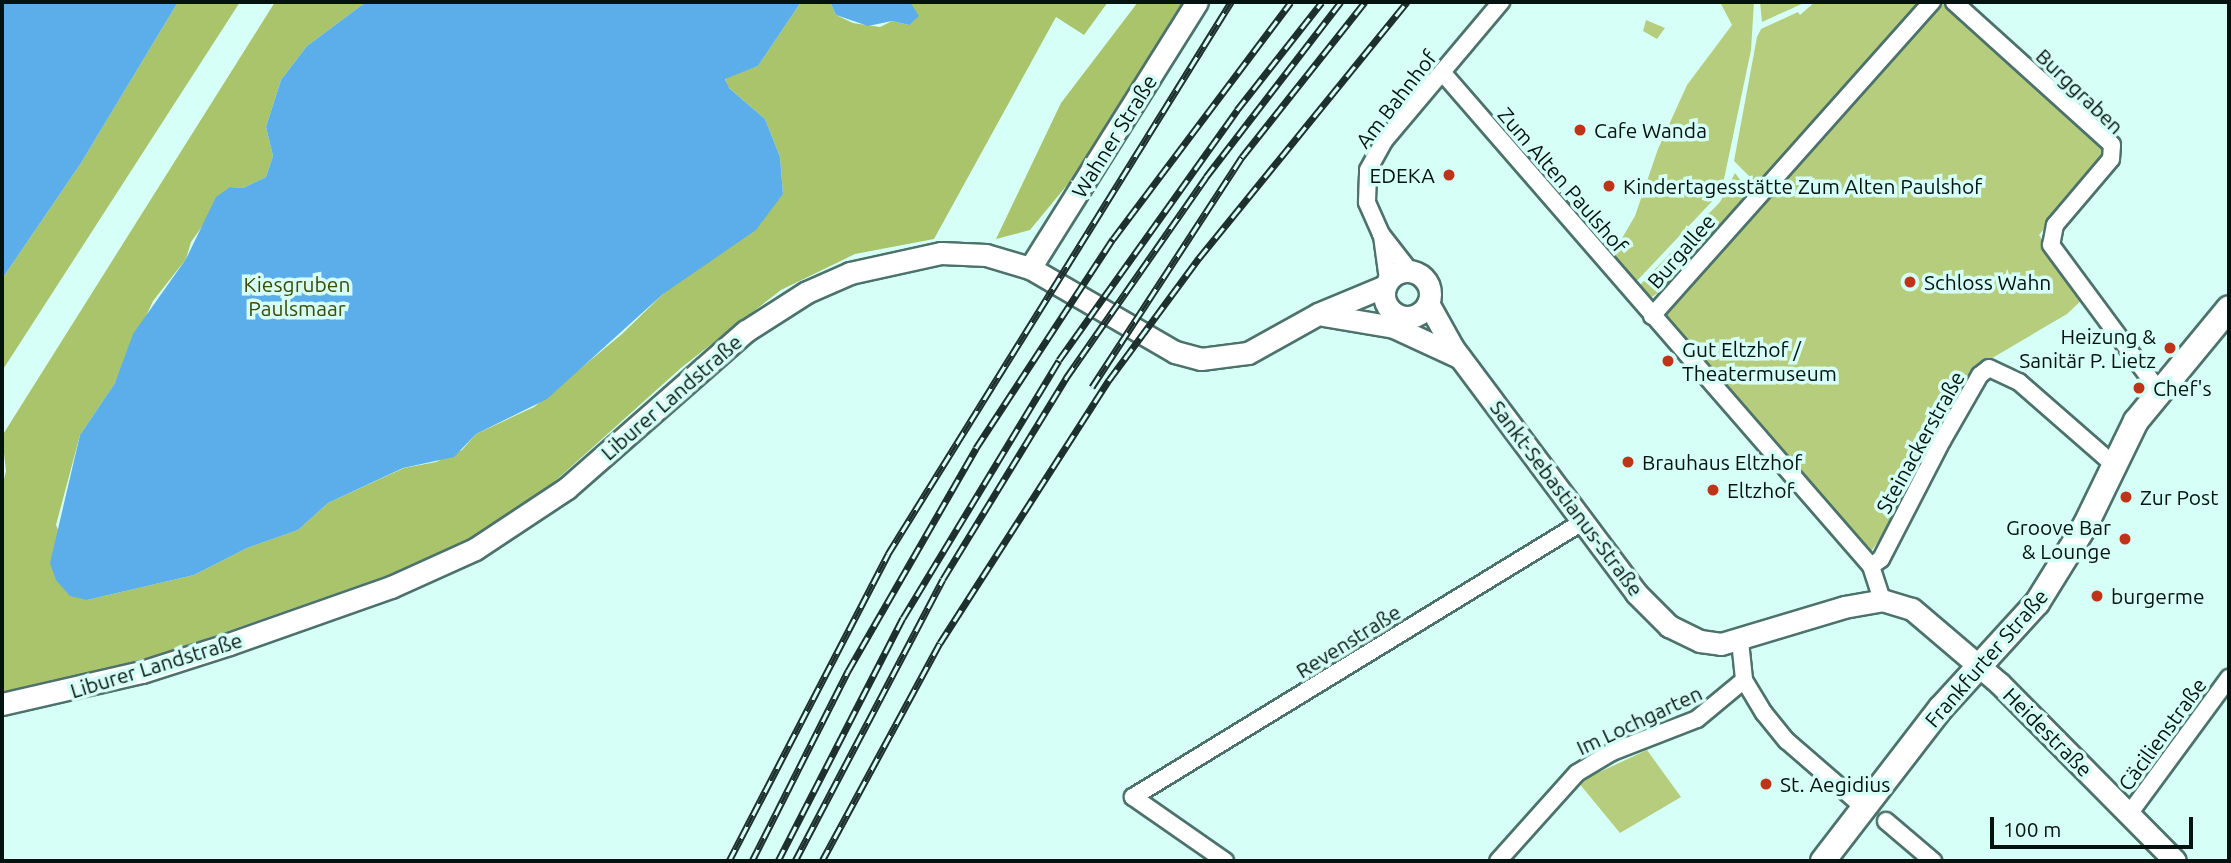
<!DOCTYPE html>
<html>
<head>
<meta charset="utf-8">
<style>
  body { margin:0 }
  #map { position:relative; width:2231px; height:863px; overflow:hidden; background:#d6fff7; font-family:Ubuntu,sans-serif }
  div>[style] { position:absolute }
  .green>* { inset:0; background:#b5cd7c }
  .forest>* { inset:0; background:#aac46b }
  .water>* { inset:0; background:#5baee9 }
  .roads { filter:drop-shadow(2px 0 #4c726b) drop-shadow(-2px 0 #4c726b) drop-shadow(0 2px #4c726b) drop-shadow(0 -2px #4c726b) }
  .street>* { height:16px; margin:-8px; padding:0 8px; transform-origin:8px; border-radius:8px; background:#fff }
  .secondary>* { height:21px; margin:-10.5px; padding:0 10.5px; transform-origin:10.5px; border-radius:10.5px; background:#fff }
  .secondary>.ring { margin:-10.5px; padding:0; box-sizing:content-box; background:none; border:21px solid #fff; border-radius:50% }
  .primary>* { height:24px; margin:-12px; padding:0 12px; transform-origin:12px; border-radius:12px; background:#fff }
  .rail>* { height:7px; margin-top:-3.5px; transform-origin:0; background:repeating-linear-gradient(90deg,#d6fff7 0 13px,#1e302d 0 26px); box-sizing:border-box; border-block:2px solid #1e302d }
  .dots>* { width:19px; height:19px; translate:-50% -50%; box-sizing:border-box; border:4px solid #d6fff7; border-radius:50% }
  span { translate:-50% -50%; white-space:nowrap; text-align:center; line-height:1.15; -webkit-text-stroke:7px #d6fff7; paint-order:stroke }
  .street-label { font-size:21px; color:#041210 }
  .poi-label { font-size:21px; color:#041210 }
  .left { translate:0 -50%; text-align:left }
  .right { translate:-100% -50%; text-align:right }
  .park-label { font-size:21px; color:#3c4b08 }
  .frame { position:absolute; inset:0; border:4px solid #041210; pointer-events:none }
  .scale { position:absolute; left:1990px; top:817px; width:203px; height:32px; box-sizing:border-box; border:4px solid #041210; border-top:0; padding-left:9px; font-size:21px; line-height:24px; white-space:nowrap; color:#041210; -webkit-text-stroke:5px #d6fff7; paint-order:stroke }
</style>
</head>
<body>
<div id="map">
  <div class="green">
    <div style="clip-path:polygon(1720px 2px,1754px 2px,1751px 50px,1723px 184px,1719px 194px,1634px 284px,1611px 257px,1635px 216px,1658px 149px,1687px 85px,1732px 25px)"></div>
    <div style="clip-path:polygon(1760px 2px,1806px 2px,1762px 22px)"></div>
    <div style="clip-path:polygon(1815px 2px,1927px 2px,1755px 190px,1748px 181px,1751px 178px,1734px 161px,1757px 37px,1761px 29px,1798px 12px,1800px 15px)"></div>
    <div style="clip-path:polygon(1943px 3px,2103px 146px,2105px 155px,2039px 235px,2085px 297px,2067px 314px,1982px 364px,1897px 514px,1870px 553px,1663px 314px)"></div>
    <div style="clip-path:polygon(1646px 20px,1665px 28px,1657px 39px,1643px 31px)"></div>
    <div style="clip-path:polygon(1735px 173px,1751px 194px,1672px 283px,1646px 301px,1637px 288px,1720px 202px)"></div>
    <div style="clip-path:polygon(1647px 750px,1681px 797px,1620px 833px,1578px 782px)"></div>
  </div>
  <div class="forest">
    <div style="clip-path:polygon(178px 2px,240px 2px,2px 371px,2px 279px,81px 163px)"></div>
    <div style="clip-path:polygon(275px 2px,366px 2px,307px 46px,281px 80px,266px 127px,273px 156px,266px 177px,243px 188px,230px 187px,191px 242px,186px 259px,153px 301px,115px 383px,80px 435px,56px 525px,87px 600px,194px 575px,247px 548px,298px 530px,328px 503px,404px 468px,436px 462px,462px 450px,476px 434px,534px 407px,622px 334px,663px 294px,783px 194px,780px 157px,765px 119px,728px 87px,725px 78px,758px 66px,801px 2px,830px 2px,836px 15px,853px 23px,880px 27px,892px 21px,909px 25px,910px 2px,1108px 2px,1084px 35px,1056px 17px,934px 239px,855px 254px,781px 290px,682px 367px,553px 483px,489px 530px,397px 572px,188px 645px,116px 668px,7px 693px,2px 689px,2px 487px,6px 471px,2px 436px)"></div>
    <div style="clip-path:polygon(1138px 2px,1185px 2px,1077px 173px,1030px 230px,996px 239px,1061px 103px)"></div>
  </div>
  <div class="water">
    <div style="clip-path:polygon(2px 2px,178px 2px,81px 163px,2px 279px)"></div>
    <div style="clip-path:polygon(366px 2px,801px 2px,758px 66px,725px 79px,729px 88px,765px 119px,780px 157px,783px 194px,756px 230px,663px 294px,547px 399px,476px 434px,454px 457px,403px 468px,328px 503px,298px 530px,247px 548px,194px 575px,87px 600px,70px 596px,56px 580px,50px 563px,80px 435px,115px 383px,133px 334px,186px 259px,216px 197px,230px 187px,243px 188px,266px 177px,273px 156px,266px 127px,281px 80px,307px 46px)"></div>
    <div style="clip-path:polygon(830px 2px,910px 2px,919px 16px,909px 25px,892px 21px,868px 26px,836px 15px)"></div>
  </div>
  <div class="roads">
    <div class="street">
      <div style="left:1954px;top:2px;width:213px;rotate:42.1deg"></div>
      <div style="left:2112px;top:145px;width:14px;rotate:94deg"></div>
      <div style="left:2111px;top:159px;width:87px;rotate:130.3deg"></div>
      <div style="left:2055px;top:225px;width:20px;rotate:101deg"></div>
      <div style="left:2051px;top:245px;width:182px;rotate:53.5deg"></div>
      <div style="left:1442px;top:72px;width:654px;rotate:49.03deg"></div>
      <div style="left:1871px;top:566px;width:36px;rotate:72deg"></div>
      <div style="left:1382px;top:236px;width:44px;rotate:82.2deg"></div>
      <div style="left:1409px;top:270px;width:46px;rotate:-127.9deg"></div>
      <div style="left:1381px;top:234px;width:35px;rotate:-114deg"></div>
      <div style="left:1367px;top:202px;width:32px;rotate:-88deg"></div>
      <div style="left:1368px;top:170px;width:33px;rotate:-61deg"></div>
      <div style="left:1384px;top:141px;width:182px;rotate:-49.9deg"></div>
      <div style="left:1652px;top:316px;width:421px;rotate:-48.3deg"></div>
      <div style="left:1871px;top:566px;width:12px;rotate:-35deg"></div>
      <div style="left:1881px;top:559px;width:133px;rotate:-62.7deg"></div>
      <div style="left:1942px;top:441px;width:76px;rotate:-60.1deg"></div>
      <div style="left:1980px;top:375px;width:11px;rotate:-38deg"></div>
      <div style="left:1989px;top:368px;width:33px;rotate:25deg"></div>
      <div style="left:2019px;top:382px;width:125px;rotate:41.1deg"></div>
      <div style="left:1740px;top:641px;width:39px;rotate:84deg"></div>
      <div style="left:1744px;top:680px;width:39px;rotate:59deg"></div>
      <div style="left:1764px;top:713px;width:36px;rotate:51deg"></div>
      <div style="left:1787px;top:741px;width:99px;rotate:40.9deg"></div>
      <div style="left:1133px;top:797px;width:529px;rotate:-31.47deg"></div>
      <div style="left:1133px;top:797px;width:112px;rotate:34.8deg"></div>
      <div style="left:2129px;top:814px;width:169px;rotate:-53.7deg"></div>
      <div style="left:1886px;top:821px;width:62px;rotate:40.4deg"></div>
      <div style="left:1498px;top:861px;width:118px;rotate:-48.1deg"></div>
      <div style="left:1577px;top:773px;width:41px;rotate:-31deg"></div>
      <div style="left:1612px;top:752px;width:91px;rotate:-21.2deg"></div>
      <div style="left:1697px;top:719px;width:61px;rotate:-39.7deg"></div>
    </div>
    <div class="secondary">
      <div style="left:1030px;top:268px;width:314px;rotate:-57.9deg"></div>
      <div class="ring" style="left:1384px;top:271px;width:25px;height:25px"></div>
      <div style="left:1428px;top:303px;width:51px;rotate:60.9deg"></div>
      <div style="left:1453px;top:348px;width:306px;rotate:53.2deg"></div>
      <div style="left:1636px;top:593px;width:47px;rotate:45deg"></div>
      <div style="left:1669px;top:626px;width:34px;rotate:26deg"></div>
      <div style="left:1700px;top:641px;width:21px;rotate:8deg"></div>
      <div style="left:1721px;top:644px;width:128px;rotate:-16.7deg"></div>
      <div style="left:1844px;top:607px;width:39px;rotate:-10deg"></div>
      <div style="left:1882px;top:600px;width:31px;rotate:17deg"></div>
      <div style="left:1912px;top:609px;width:114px;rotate:40.4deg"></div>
      <div style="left:1999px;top:683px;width:250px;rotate:45.3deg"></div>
      <div style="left:1323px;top:315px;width:72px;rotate:9.6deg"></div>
      <div style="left:1394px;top:327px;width:72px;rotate:24.8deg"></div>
      <div style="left:2px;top:704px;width:144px;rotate:-12.9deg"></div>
      <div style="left:142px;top:672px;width:91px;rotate:-17.8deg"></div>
      <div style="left:229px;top:644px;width:172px;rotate:-19.4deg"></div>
      <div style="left:391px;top:587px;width:92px;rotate:-24.3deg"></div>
      <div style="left:475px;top:549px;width:110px;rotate:-33.5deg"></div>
      <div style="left:567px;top:488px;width:238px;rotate:-41.3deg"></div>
      <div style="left:746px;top:331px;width:72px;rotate:-32.6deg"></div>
      <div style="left:807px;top:292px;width:47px;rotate:-23.8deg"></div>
      <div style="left:850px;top:273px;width:93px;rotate:-12.4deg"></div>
      <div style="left:941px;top:253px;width:45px;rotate:2.5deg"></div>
      <div style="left:986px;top:255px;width:46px;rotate:16.5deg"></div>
      <div style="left:1030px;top:268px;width:168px;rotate:30.1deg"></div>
      <div style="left:1175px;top:352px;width:27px;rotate:15deg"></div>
      <div style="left:1201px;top:359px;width:47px;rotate:-7.3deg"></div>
      <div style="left:1248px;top:353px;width:80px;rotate:-29.1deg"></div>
      <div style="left:1318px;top:314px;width:73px;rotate:-22.7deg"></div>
    </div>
    <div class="primary">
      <div style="left:1823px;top:861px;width:193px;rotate:-52.4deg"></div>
      <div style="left:1941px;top:708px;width:142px;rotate:-47.6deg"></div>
      <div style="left:2037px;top:603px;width:93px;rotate:-58.2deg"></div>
      <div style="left:2086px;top:524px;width:114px;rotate:-64.1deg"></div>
      <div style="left:2136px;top:421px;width:146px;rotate:-50.5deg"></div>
    </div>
  </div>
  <div class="rail">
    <div style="left:1092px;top:387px;width:275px;rotate:-56.9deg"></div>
    <div style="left:1242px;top:157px;width:198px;rotate:-51.6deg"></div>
    <div style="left:729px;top:861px;width:346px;rotate:-62.6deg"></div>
    <div style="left:888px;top:554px;width:650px;rotate:-58.14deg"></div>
    <div style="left:752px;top:861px;width:213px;rotate:-63.2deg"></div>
    <div style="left:848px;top:671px;width:257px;rotate:-60.1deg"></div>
    <div style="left:976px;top:448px;width:250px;rotate:-56.8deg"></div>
    <div style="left:1113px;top:239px;width:296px;rotate:-53.1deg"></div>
    <div style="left:778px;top:861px;width:273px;rotate:-62.8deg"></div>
    <div style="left:903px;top:618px;width:301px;rotate:-58.8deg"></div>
    <div style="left:1059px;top:360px;width:307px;rotate:-54.5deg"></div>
    <div style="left:1237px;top:110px;width:137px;rotate:-51.8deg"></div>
    <div style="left:795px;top:861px;width:318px;rotate:-62.3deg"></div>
    <div style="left:943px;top:579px;width:236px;rotate:-58.5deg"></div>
    <div style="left:1066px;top:378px;width:245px;rotate:-55.1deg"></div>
    <div style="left:1206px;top:177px;width:221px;rotate:-52.4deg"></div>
    <div style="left:822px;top:861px;width:248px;rotate:-61.6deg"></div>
    <div style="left:940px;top:643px;width:313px;rotate:-57.3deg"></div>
    <div style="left:1109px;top:380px;width:152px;rotate:-53.6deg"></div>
    <div style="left:1199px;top:258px;width:330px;rotate:-50.9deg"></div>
  </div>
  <div class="dots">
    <div style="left:1580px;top:130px;background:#bf3418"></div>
    <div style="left:1449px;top:175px;background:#bf3418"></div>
    <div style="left:1609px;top:186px;background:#bf3418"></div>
    <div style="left:1910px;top:282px;background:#bf3418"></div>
    <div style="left:2170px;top:348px;background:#bf3418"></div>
    <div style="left:1668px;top:361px;background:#bf3418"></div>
    <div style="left:2139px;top:388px;background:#bf3418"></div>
    <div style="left:1628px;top:462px;background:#bf3418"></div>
    <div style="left:1713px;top:490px;background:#bf3418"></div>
    <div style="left:2126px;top:497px;background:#bf3418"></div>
    <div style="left:2125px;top:539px;background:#bf3418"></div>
    <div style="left:2097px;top:596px;background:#bf3418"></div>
    <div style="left:1766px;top:784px;background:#bf3418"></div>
  </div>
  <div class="street-label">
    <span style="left:2080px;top:91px;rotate:44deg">Burggraben</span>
    <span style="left:1396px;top:99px;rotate:-52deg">Am Bahnhof</span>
    <span style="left:1114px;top:136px;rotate:-58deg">Wahner Straße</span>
    <span style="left:1563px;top:180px;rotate:49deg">Zum Alten Paulshof</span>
    <span style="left:1681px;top:251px;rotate:-49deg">Burgallee</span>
    <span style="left:671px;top:397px;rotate:-41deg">Liburer Landstraße</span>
    <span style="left:1920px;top:442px;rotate:-61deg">Steinackerstraße</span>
    <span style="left:1567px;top:498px;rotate:53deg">Sankt-Sebastianus-Straße</span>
    <span style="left:1348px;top:641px;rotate:-32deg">Revenstraße</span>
    <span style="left:1986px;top:658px;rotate:-49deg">Frankfurter Straße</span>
    <span style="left:156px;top:665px;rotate:-17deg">Liburer Landstraße</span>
    <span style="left:1639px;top:720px;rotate:-25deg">Im Lochgarten</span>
    <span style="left:2048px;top:732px;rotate:45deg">Heidestraße</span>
    <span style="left:2162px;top:734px;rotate:-54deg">Cäcilienstraße</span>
  </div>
  <div class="poi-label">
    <span class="left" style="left:1594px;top:130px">Cafe Wanda</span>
    <span class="right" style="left:1435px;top:175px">EDEKA</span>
    <span class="left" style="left:1623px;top:186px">Kindertagesstätte Zum Alten Paulshof</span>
    <span class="left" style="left:1924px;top:282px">Schloss Wahn</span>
    <span class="right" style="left:2156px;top:348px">Heizung &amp;<br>Sanitär P. Lietz</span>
    <span class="left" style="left:1682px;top:361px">Gut Eltzhof /<br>Theatermuseum</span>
    <span class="left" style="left:2153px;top:388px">Chef's</span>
    <span class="left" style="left:1642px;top:462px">Brauhaus Eltzhof</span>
    <span class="left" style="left:1727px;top:490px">Eltzhof</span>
    <span class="left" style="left:2140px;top:497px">Zur Post</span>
    <span class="right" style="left:2111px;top:539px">Groove Bar<br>&amp; Lounge</span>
    <span class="left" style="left:2111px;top:596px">burgerme</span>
    <span class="left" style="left:1780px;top:784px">St. Aegidius</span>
  </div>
  <div class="park-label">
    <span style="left:297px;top:296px">Kiesgruben<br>Paulsmaar</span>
  </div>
  <div class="frame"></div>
  <div class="scale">100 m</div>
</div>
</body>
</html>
